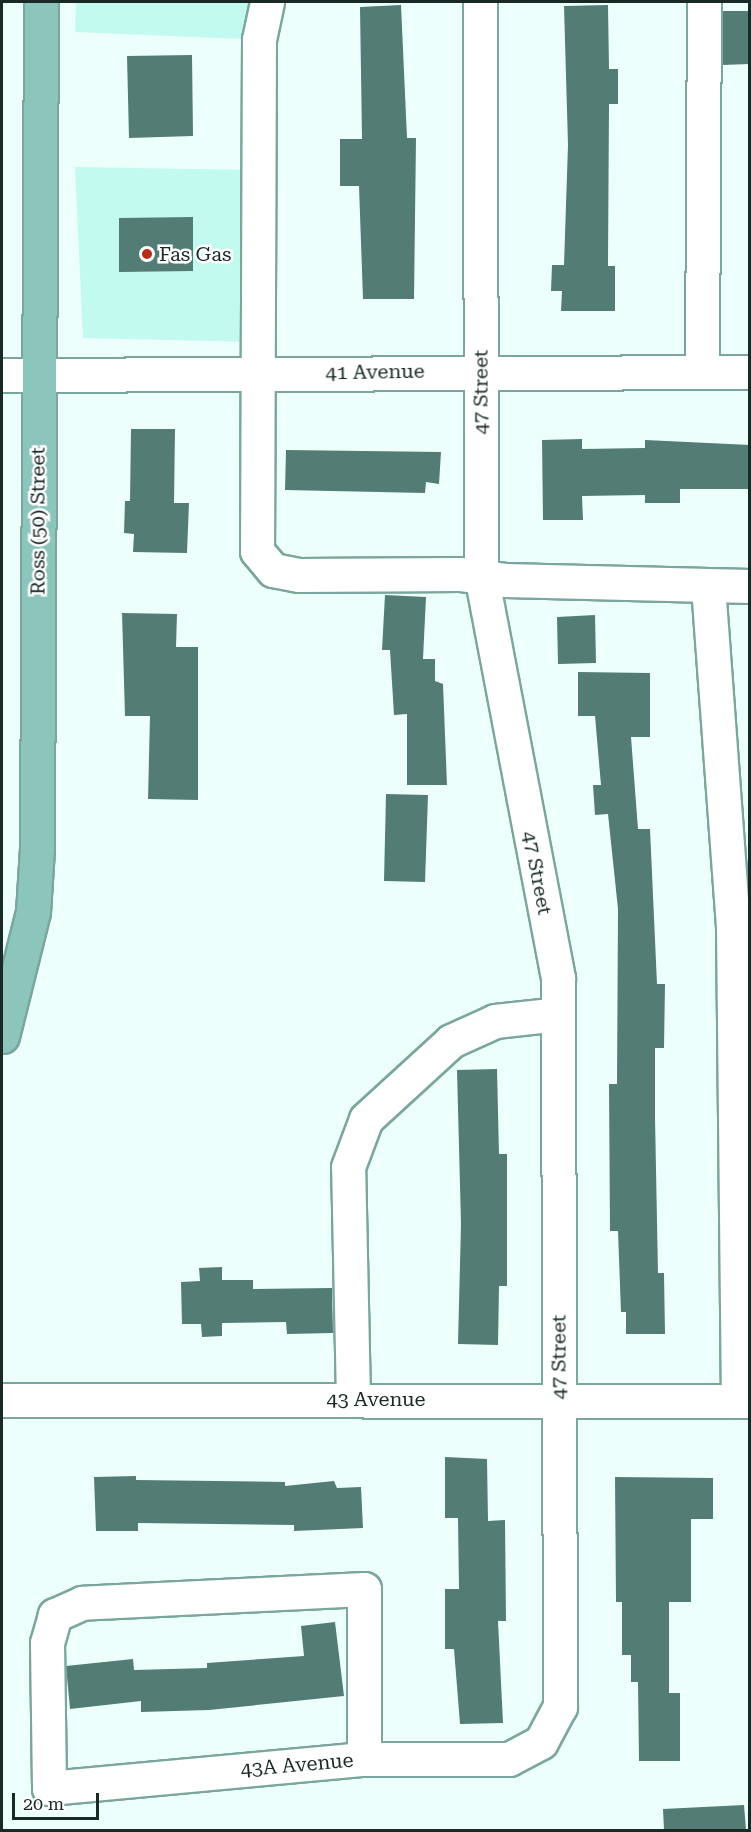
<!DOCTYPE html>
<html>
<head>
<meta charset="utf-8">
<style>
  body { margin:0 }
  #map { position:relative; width:751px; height:1832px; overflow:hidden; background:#edfffa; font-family:"Roboto Serif",serif }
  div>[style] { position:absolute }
  .built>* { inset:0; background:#c3faef }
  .building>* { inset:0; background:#527c74 }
  .roads { filter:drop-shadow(2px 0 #7ba69d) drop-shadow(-2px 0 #7ba69d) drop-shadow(0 2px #7ba69d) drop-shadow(0 -2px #7ba69d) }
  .minor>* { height:33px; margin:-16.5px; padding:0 16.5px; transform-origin:16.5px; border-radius:16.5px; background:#fff }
  .major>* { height:33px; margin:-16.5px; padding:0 16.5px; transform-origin:16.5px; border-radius:16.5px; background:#8bc5bb }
  .dots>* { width:16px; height:16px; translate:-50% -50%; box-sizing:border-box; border:3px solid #fff; border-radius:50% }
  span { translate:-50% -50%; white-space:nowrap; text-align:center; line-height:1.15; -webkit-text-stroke:5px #fff; paint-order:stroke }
  .poi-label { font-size:20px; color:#182926 }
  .left { translate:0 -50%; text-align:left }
  .street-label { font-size:20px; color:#182926 }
  .frame { position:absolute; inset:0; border:3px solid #182926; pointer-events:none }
  .scale { position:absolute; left:12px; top:1793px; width:87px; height:27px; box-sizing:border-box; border:3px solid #182926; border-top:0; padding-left:8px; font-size:18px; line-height:21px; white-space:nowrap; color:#182926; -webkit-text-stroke:4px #fff; paint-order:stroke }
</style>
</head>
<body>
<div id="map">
  <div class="built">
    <div style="clip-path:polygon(76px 2px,262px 2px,260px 40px,75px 32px)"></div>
    <div style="clip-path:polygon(75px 167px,255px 170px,256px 342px,83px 338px)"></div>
  </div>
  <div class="building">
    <div style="clip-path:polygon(401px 5px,407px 138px,416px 138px,414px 299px,363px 299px,359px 186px,340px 186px,340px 139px,362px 139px,360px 7px)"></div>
    <div style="clip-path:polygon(608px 5px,609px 69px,618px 69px,618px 104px,609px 104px,608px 266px,615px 266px,615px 311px,561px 311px,562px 291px,551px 291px,552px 265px,564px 265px,568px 145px,564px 6px)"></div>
    <div style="clip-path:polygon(723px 11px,749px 11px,749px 64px,722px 65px)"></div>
    <div style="clip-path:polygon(192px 55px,193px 136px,129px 138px,127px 56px)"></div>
    <div style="clip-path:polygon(193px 217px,193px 271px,119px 272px,119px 218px)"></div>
    <div style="clip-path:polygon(131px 429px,175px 429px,174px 503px,189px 503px,187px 553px,133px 552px,134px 534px,124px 533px,125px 501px,130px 501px)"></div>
    <div style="clip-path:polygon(582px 439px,582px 449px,645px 448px,645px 440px,750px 445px,750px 489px,680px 489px,680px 503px,645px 503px,645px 495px,582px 496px,583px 520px,543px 520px,542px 440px)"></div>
    <div style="clip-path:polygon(286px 450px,441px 452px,439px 484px,426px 482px,425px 493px,285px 490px)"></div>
    <div style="clip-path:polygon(385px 595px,426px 597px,423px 659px,435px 659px,435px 681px,443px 684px,447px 785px,407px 785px,407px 714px,394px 715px,390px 650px,382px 650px)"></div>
    <div style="clip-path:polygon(122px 613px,177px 614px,176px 647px,198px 647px,198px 800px,148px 799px,150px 716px,125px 716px)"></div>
    <div style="clip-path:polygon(595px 615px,596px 663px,558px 664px,557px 617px)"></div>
    <div style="clip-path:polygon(578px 672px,650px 673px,650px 737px,631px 737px,638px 829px,650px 829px,657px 984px,665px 984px,664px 1048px,655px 1048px,655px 1117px,658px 1273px,664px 1273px,665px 1334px,626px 1334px,626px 1312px,621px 1312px,618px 1231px,610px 1231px,609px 1084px,617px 1084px,618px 909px,608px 814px,595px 815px,593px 785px,601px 785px,595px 716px,578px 716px)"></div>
    <div style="clip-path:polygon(386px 794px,428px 795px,425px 882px,384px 881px)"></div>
    <div style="clip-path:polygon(497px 1069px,499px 1154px,507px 1154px,507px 1286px,499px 1286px,498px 1345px,458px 1344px,461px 1224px,457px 1070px)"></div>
    <div style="clip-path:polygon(222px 1267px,222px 1280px,253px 1280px,253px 1289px,332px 1288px,333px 1333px,287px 1334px,286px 1322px,222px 1323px,222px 1336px,202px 1337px,201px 1324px,182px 1324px,181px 1282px,200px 1281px,199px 1268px)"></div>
    <div style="clip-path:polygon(445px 1457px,487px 1459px,488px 1521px,505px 1520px,506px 1621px,498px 1621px,503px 1723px,460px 1724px,454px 1649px,445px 1649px,445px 1589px,459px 1589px,458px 1518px,445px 1518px)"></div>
    <div style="clip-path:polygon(136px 1476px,136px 1480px,285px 1482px,285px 1486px,334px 1481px,337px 1488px,361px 1487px,363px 1528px,294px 1531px,294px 1525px,138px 1523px,138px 1531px,96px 1531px,94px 1477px)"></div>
    <div style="clip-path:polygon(615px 1477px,713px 1478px,713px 1519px,691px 1519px,691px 1602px,669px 1602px,669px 1693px,680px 1693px,680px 1761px,639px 1761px,638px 1682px,631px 1682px,631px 1655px,622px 1655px,622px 1602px,616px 1602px)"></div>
    <div style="clip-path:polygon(335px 1622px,344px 1696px,209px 1710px,141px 1712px,141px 1701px,70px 1709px,66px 1666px,133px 1659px,134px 1670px,207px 1668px,207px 1663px,304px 1656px,301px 1626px)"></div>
    <div style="clip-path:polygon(744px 1805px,746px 1830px,664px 1830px,663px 1809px)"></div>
  </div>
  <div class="roads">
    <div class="minor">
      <div style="left:267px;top:2px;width:38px;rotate:102deg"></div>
      <div style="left:259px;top:39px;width:512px;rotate:90.22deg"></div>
      <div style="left:257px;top:551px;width:25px;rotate:50deg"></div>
      <div style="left:273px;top:570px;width:26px;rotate:11deg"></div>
      <div style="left:299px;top:575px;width:160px;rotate:-0.4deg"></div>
      <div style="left:459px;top:574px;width:46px;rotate:7.4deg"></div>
      <div style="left:505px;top:580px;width:245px;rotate:1.4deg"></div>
      <div style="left:702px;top:372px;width:370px;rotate:-89.7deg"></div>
      <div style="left:2px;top:375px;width:748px;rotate:-0.23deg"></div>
      <div style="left:708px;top:586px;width:341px;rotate:85.8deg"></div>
      <div style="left:733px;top:926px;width:475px;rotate:89.4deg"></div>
      <div style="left:353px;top:1399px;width:232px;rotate:-91.2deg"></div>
      <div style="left:348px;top:1167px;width:51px;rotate:-69.4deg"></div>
      <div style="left:366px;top:1119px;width:115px;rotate:-42.5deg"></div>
      <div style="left:451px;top:1041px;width:48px;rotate:-24.4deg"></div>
      <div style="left:495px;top:1021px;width:63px;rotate:-6.3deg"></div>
      <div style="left:2px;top:1400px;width:748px;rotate:0.08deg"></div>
      <div style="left:364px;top:1759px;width:170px;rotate:-90deg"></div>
      <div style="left:364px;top:1589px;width:282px;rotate:177.2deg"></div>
      <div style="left:82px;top:1603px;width:30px;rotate:156deg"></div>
      <div style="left:55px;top:1615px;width:29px;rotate:106deg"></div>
      <div style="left:47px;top:1643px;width:145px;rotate:89.2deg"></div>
      <div style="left:49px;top:1788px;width:316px;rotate:-5.3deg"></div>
      <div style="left:364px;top:1759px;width:145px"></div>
      <div style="left:509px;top:1759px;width:36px;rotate:-28deg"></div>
      <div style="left:541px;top:1742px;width:40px;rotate:-62deg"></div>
      <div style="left:560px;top:1707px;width:729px;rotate:-90.16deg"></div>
      <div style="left:558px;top:978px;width:409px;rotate:-100.8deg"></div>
      <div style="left:481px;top:576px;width:574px;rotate:-90.1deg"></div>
    </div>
    <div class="major">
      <div style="left:2px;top:1036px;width:128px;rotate:-76deg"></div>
      <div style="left:33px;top:912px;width:63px;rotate:-86.4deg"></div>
      <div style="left:37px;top:849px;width:847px;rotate:-89.73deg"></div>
    </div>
  </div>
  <div class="dots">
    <div style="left:147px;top:254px;background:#b82b1b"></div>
  </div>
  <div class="poi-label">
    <span class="left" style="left:159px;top:254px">Fas Gas</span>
  </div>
  <div class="street-label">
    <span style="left:375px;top:372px;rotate:-1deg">41 Avenue</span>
    <span style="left:481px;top:392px;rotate:-90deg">47 Street</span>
    <span style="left:38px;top:521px;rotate:-90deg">Ross (50) Street</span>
    <span style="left:537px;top:873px;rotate:79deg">47 Street</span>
    <span style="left:559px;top:1357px;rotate:-90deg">47 Street</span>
    <span style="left:376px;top:1399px">43 Avenue</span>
    <span style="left:297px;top:1765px;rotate:-5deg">43A Avenue</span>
  </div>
  <div class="frame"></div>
  <div class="scale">20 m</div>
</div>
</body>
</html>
